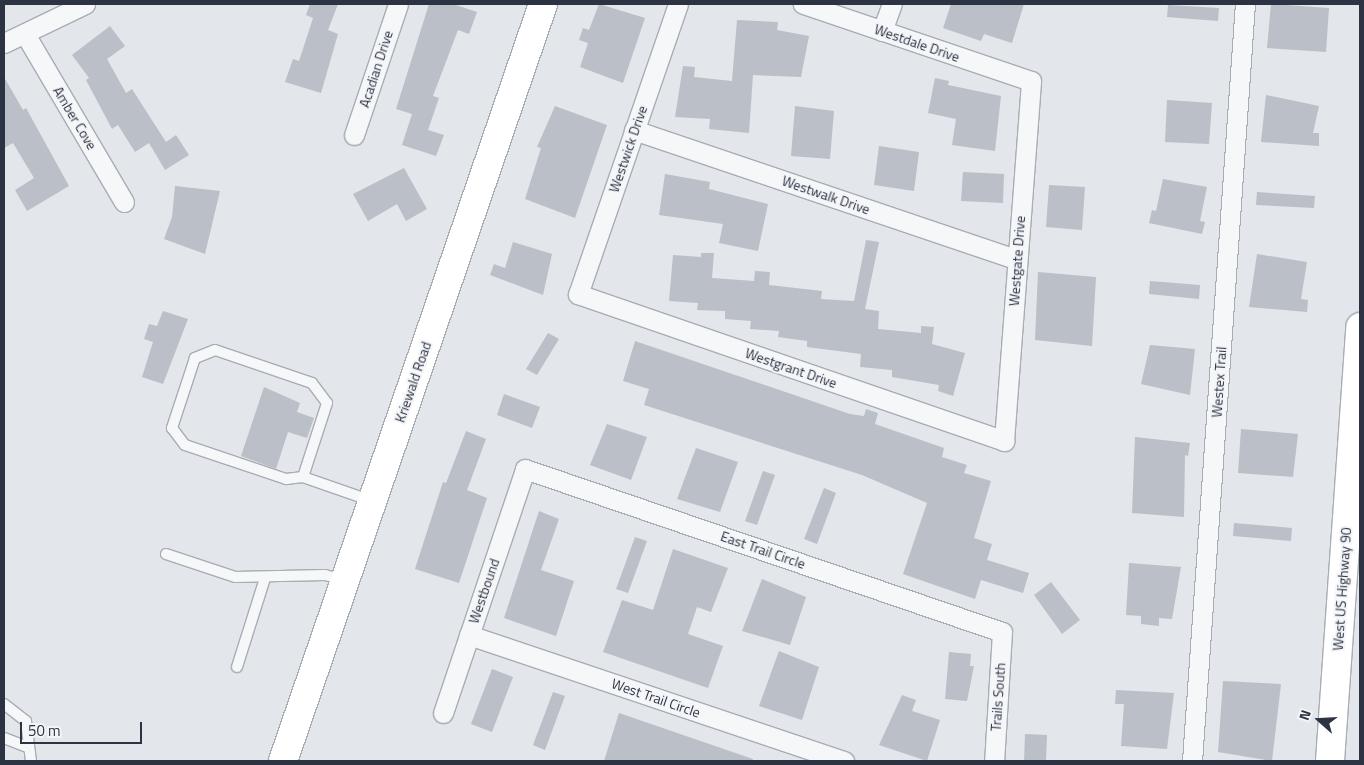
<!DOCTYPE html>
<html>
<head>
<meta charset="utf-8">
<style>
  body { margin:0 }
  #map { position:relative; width:1364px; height:765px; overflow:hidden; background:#e3e6ea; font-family:"Titillium Web",sans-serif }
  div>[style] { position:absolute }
  .building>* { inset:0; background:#bbbfc7 }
  .roads { filter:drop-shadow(1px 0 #a8adb4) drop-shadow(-1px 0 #a8adb4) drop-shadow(0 1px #a8adb4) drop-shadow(0 -1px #a8adb4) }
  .lane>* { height:10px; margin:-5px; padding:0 5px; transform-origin:5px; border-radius:5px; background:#f6f7f9 }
  .street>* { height:19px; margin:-9.5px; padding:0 9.5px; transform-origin:9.5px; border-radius:9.5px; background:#f6f7f9 }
  .secondary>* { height:28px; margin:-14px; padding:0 14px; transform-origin:14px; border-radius:14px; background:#fff }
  span { translate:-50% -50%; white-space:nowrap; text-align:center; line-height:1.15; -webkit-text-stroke:4px #f3f5f8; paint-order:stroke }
  .street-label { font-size:14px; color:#2c3342 }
  .frame { position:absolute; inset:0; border:5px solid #2c3342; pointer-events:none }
  .north { position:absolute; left:1294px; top:695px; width:50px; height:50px; -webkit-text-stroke:4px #f3f5f8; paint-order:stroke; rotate:289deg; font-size:14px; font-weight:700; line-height:20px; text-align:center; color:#2c3342 }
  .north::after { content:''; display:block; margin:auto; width:18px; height:22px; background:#2c3342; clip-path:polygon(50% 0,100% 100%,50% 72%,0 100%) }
  .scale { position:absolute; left:20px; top:722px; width:122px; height:22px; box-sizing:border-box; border:2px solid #2c3342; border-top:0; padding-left:6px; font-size:15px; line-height:18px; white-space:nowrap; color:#2c3342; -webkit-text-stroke:4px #f3f5f8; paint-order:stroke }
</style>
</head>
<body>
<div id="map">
  <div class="building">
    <div style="clip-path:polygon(310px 4px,338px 4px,328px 30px,338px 34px,321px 93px,285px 82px,293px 59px,299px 61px,313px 18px,306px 15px)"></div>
    <div style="clip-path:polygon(429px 4px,453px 4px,477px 12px,469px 34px,458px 30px,433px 96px,439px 98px,428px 130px,444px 135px,436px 156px,402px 145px,412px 114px,396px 109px)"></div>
    <div style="clip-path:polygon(599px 4px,645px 18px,623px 83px,580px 67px,588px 43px,579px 40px,583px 28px,589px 30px)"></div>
    <div style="clip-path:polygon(951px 4px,1024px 4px,1012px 43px,984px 34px,981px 41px,943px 28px)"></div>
    <div style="clip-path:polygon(1271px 4px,1329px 8px,1326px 52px,1267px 48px)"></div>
    <div style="clip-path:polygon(1168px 5px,1219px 8px,1218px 21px,1167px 17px)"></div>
    <div style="clip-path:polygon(737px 20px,778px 22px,777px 30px,809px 36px,801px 77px,753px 75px,749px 133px,709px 129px,710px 119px,675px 117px,683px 66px,695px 67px,694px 77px,732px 81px)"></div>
    <div style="clip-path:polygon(110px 26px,125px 46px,107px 59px,126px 93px,132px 89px,166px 142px,176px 135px,189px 155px,165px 170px,149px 143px,135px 152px,118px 125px,112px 129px,86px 80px,89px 78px,72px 55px)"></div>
    <div style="clip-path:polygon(4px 77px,23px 110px,26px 108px,69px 186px,27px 211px,15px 190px,34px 178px,13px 143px,4px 148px)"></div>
    <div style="clip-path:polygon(935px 78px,949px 81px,948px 85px,1001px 96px,995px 151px,952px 145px,956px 119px,928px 113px)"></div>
    <div style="clip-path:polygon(1266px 95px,1319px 106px,1313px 133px,1319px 133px,1319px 146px,1261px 142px)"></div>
    <div style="clip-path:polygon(1167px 100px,1212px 103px,1209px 144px,1165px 142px)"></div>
    <div style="clip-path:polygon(555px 106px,607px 125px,575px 218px,525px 199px,541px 148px,537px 147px)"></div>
    <div style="clip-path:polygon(795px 106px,834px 111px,830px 159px,791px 156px)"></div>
    <div style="clip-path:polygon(879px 146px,919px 152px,914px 191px,874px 185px)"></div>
    <div style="clip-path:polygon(404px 168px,427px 209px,406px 221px,397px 204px,368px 221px,353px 194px)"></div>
    <div style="clip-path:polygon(963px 172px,1004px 174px,1003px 203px,961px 201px)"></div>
    <div style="clip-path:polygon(665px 174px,710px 182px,709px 189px,768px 204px,758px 251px,719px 243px,723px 224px,659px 215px)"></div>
    <div style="clip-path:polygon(1163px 179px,1207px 187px,1200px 221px,1205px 222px,1202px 234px,1149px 223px,1152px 210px,1156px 211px)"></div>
    <div style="clip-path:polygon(1049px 185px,1085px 187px,1082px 230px,1046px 227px)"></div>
    <div style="clip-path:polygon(175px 186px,220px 191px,205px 254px,164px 239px,172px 217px)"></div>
    <div style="clip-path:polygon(1257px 192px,1315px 196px,1314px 208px,1256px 205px)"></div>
    <div style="clip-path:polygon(866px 240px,879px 242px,865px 309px,879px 311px,878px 329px,921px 333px,921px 326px,934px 327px,932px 344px,965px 353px,953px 396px,938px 391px,939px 385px,892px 377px,892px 370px,860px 367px,861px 354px,807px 347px,807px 341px,778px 337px,779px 331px,750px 329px,751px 321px,725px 319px,725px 311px,697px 310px,698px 303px,669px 301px,673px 255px,701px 257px,701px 253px,714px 253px,712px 278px,754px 281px,755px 271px,770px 272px,769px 285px,822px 291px,821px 299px,854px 301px)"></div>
    <div style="clip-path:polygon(513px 242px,552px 254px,543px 295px,490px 275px,494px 264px,505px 268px)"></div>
    <div style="clip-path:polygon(1257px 254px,1307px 262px,1301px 299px,1308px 300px,1307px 312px,1249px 307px)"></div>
    <div style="clip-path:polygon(1038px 272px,1096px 277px,1092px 346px,1035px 340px)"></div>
    <div style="clip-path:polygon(1150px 281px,1200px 285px,1199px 299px,1149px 294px)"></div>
    <div style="clip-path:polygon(163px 311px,188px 319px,163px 384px,142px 377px,153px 342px,144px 339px,149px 324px,157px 326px)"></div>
    <div style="clip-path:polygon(548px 333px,559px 339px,537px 375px,526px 369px)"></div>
    <div style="clip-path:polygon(635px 341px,850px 414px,864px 416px,866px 409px,878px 413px,875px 424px,944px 448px,942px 457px,967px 465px,964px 473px,991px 481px,974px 538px,992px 544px,987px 560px,1029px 573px,1023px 593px,981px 580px,975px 599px,903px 574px,927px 503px,862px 475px,644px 405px,649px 389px,623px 381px)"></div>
    <div style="clip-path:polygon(1150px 345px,1195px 349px,1190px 395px,1141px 384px)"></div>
    <div style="clip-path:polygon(264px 387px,300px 403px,297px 412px,314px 418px,307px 438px,288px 432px,276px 469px,241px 456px)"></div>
    <div style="clip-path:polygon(504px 394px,540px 407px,532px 428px,497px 415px)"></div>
    <div style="clip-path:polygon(607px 424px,647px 437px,631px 480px,590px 465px)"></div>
    <div style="clip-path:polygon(1241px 429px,1298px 434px,1293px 477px,1238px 473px)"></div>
    <div style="clip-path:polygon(466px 431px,486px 439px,467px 490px,487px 498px,459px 583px,415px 569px,443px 482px,446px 483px)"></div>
    <div style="clip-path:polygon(1135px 437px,1190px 443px,1188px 456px,1185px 455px,1184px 517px,1132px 513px)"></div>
    <div style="clip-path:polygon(696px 448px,738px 462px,720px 512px,677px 499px)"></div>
    <div style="clip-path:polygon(763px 471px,775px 475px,757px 525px,745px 521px)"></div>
    <div style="clip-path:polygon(824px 488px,836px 493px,817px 544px,804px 539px)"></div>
    <div style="clip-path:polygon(539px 511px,559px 519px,541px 570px,574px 581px,556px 636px,504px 618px)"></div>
    <div style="clip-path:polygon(1234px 523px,1292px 528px,1291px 541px,1233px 536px)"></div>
    <div style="clip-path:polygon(635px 537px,647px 541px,628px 593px,616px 589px)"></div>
    <div style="clip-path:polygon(673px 549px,728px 568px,711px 612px,697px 607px,688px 634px,723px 646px,708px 688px,603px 652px,622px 600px,653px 610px)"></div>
    <div style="clip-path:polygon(1129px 563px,1181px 567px,1172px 619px,1159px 618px,1159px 626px,1141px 624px,1141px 616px,1126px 615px)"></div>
    <div style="clip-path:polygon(762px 579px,806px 597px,790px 645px,742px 631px)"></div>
    <div style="clip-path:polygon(1051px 582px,1080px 620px,1062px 634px,1034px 595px)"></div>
    <div style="clip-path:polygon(779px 651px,819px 667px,802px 720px,759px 706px)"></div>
    <div style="clip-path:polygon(949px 652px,971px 654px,970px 666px,974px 666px,967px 701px,945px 699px)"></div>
    <div style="clip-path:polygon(492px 669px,513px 677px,492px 732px,471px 724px)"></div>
    <div style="clip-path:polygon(1223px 681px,1281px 684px,1272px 761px,1218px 752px)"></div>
    <div style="clip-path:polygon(1116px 690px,1174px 693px,1167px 749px,1121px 746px,1124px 704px,1115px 704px)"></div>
    <div style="clip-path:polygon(553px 692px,565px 696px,545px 750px,533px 745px)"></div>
    <div style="clip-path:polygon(902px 695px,916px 700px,912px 711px,940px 720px,927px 761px,879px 745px)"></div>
    <div style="clip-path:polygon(619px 713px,753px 759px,752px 761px,604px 761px)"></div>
    <div style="clip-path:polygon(1025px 734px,1047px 735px,1046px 761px,1024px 761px)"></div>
  </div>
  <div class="roads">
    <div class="lane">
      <div style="left:303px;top:477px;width:78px;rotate:-72deg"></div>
      <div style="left:327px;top:403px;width:25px;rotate:-127deg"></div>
      <div style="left:312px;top:383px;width:102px;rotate:-161.2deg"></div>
      <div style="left:215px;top:350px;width:22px;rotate:158deg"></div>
      <div style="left:195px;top:358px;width:74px;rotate:108.2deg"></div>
      <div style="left:172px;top:428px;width:21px;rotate:53deg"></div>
      <div style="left:185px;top:445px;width:107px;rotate:18.6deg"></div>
      <div style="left:286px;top:479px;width:17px;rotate:-7deg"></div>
      <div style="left:303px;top:477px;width:73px;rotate:19.2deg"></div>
      <div style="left:166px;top:554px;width:73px;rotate:18.4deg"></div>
      <div style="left:235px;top:577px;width:90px;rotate:-1.3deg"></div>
      <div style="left:325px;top:575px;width:20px;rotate:15deg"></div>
      <div style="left:237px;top:667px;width:93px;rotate:-72.5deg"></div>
      <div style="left:4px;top:704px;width:28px;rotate:38deg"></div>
      <div style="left:26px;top:721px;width:40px;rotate:82.9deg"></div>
      <div style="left:4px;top:738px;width:25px;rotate:21deg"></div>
    </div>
    <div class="street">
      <div style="left:678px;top:4px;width:307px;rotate:109deg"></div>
      <div style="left:578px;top:294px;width:451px;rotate:19deg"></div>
      <div style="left:1004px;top:441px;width:361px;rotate:-85.7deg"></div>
      <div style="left:1031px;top:81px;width:241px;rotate:-161.3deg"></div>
      <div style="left:882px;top:31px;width:29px;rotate:-70deg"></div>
      <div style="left:25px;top:34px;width:195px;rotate:59.5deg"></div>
      <div style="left:4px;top:43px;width:90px;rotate:-25.7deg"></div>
      <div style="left:634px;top:130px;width:404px;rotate:18.7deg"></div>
      <div style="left:354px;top:135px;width:138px;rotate:-71.4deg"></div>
      <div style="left:469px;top:635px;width:396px;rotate:18.6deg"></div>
      <div style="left:443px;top:713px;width:257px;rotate:-71.4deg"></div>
      <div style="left:525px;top:469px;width:504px;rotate:18.87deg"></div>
      <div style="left:1002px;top:632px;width:129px;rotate:93.5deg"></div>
      <div style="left:1192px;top:761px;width:759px;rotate:-86deg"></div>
    </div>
    <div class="secondary">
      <div style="left:283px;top:761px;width:800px;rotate:-71.04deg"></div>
      <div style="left:1330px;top:761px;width:435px;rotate:-86deg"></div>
    </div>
  </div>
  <div class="street-label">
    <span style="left:917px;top:43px;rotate:19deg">Westdale Drive</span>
    <span style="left:376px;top:69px;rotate:-72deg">Acadian Drive</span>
    <span style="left:75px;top:118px;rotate:59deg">Amber Cove</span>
    <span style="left:628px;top:149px;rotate:-71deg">Westwick Drive</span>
    <span style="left:826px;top:195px;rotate:19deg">Westwalk Drive</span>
    <span style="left:1017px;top:261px;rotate:-86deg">Westgate Drive</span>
    <span style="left:791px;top:368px;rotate:19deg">Westgrant Drive</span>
    <span style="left:413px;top:382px;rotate:-71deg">Kriewald Road</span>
    <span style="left:1219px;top:382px;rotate:-86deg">Westex Trail</span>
    <span style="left:763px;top:550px;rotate:19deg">East Trail Circle</span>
    <span style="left:1342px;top:589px;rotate:-86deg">West US Highway 90</span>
    <span style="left:484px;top:591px;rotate:-71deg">Westbound</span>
    <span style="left:998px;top:697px;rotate:-86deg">Trails South</span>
    <span style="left:656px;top:698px;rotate:19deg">West Trail Circle</span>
  </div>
  <div class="frame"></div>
  <div class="north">N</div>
  <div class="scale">50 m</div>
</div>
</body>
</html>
